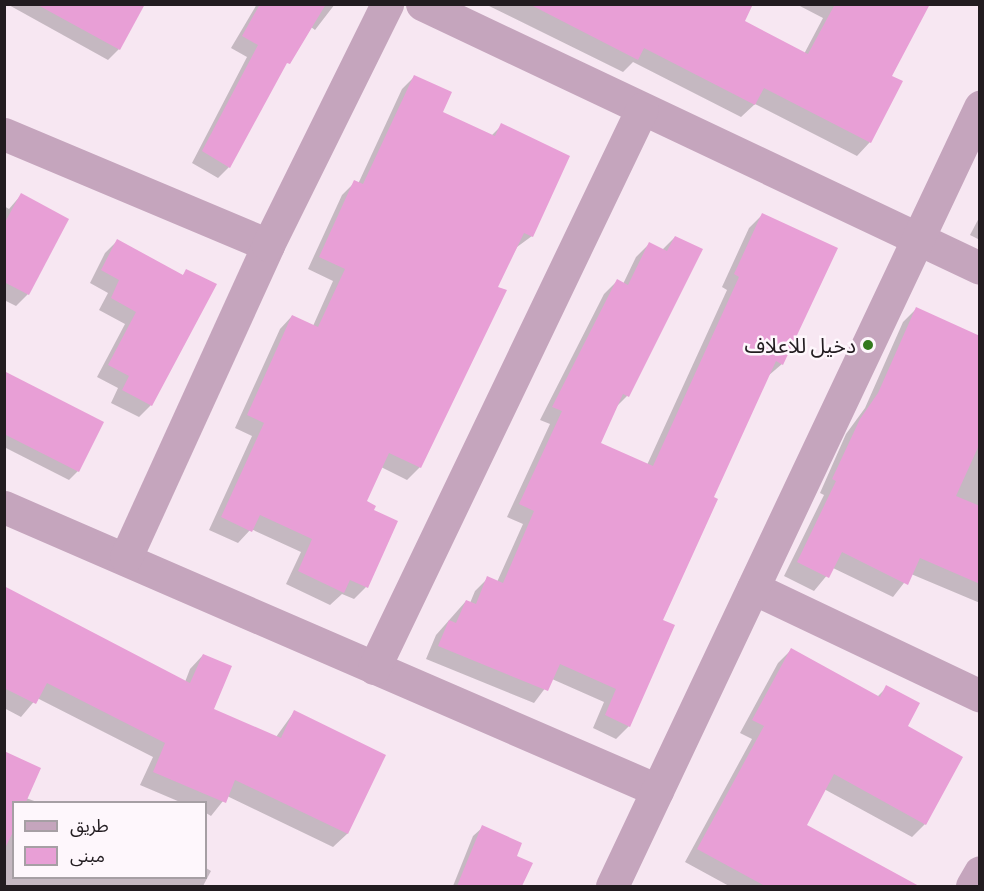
<!DOCTYPE html>
<html>
<head>
<meta charset="utf-8">
<style>
  body { margin:0 }
  #map { position:relative; width:984px; height:891px; overflow:hidden; background:#f7e7f2; font-family:Manrope,"Noto Sans Arabic",sans-serif }
  div>[style] { position:absolute }
  .shadow>* { inset:0; background:#0003 }
  .building>* { inset:0; background:#e89fd6 }
  .minor>* { height:33px; margin:-16.5px; padding:0 16.5px; transform-origin:16.5px; border-radius:16.5px; background:#c5a5bd }
  .tertiary>* { height:33px; margin:-16.5px; padding:0 16.5px; transform-origin:16.5px; border-radius:16.5px; background:#c5a5bd }
  .dots>* { width:16px; height:16px; translate:-50% -50%; box-sizing:border-box; border:3px solid #fef7fc; border-radius:50% }
  span { translate:-50% -50%; white-space:nowrap; text-align:center; line-height:1.15; -webkit-text-stroke:5px #fef7fc; paint-order:stroke }
  .poi-label { font-size:21px; color:#221c20 }
  .right { translate:-100% -50%; text-align:right }
  .frame { position:absolute; inset:0; border:6px solid #221c20; pointer-events:none }
  .legend { position:absolute; left:12px; top:801px; width:195px; height:78px; box-sizing:border-box; background:#fef7fc; border:2px solid #a69fa4; margin:0; padding:8px 10px; list-style:none; font-size:18px; color:#221c20 }
  .legend li { display:flex; align-items:center; gap:12px; height:30px }
  .legend b { width:30px; border:2px solid #a69fa4 }
</style>
</head>
<body>
<div id="map">
  <div class="shadow">
    <div style="clip-path:polygon(7px 4px,143px 4px,119px 49px,108px 60px)"></div>
    <div style="clip-path:polygon(257px 4px,335px 4px,315px 30px,311px 27px,280px 71px,229px 167px,218px 178px,192px 163px,247px 57px,231px 48px)"></div>
    <div style="clip-path:polygon(485px 4px,752px 4px,743px 22px,804px 54px,823px 18px,796px 4px,928px 4px,890px 76px,870px 142px,857px 156px,755px 104px,741px 117px,633px 62px,623px 72px)"></div>
    <div style="clip-path:polygon(414px 77px,441px 113px,491px 136px,502px 125px,532px 236px,517px 247px,496px 287px,420px 467px,407px 480px,381px 467px,365px 502px,372px 511px,366px 587px,354px 599px,342px 594px,330px 605px,286px 584px,301px 552px,251px 529px,238px 543px,209px 530px,252px 436px,235px 428px,280px 329px,292px 316px,313px 326px,333px 281px,308px 269px,342px 195px,355px 182px,358px 184px,402px 89px)"></div>
    <div style="clip-path:polygon(21px 195px,28px 294px,16px 306px,4px 300px,4px 206px,9px 209px)"></div>
    <div style="clip-path:polygon(762px 215px,782px 364px,768px 376px,712px 498px,661px 621px,629px 726px,616px 739px,593px 728px,604px 702px,552px 679px,534px 703px,426px 659px,436px 635px,466px 601px,470px 603px,475px 591px,488px 578px,497px 582px,523px 524px,507px 517px,550px 424px,540px 420px,604px 294px,617px 281px,623px 284px,636px 257px,649px 244px,662px 250px,675px 237px,627px 396px,614px 409px,599px 444px,647px 465px,727px 290px,722px 287px,749px 228px)"></div>
    <div style="clip-path:polygon(980px 216px,980px 240px,970px 235px)"></div>
    <div style="clip-path:polygon(117px 241px,182px 276px,187px 271px,151px 405px,139px 417px,111px 403px,118px 388px,97px 377px,125px 324px,99px 310px,108px 293px,90px 283px,105px 253px)"></div>
    <div style="clip-path:polygon(916px 309px,980px 338px,980px 603px,911px 574px,893px 597px,833px 568px,814px 591px,784px 576px,824px 495px,820px 493px,846px 434px,865px 408px,903px 322px)"></div>
    <div style="clip-path:polygon(4px 373px,78px 471px,69px 480px,4px 447px)"></div>
    <div style="clip-path:polygon(4px 591px,185px 682px,190px 669px,203px 655px,212px 710px,276px 737px,294px 712px,384px 756px,347px 834px,333px 847px,227px 796px,211px 816px,206px 813px,206px 802px,180px 802px,140px 785px,153px 757px,37px 698px,21px 717px,4px 708px)"></div>
    <div style="clip-path:polygon(791px 650px,877px 697px,887px 687px,906px 727px,925px 824px,912px 837px,824px 789px,805px 825px,913px 886px,729px 886px,685px 862px,752px 739px,740px 733px,778px 663px)"></div>
    <div style="clip-path:polygon(4px 752px,26px 798px,37px 802px,14px 802px,14px 878px,206px 878px,206px 868px,211px 871px,203px 886px,4px 886px)"></div>
    <div style="clip-path:polygon(483px 827px,515px 857px,531px 863px,521px 886px,453px 886px,473px 836px)"></div>
  </div>
  <div class="building">
    <div style="clip-path:polygon(36px 4px,145px 4px,120px 50px)"></div>
    <div style="clip-path:polygon(260px 4px,326px 4px,290px 64px,287px 63px,230px 168px,202px 151px,258px 45px,242px 36px)"></div>
    <div style="clip-path:polygon(529px 4px,753px 4px,745px 21px,808px 54px,835px 4px,930px 4px,892px 76px,903px 81px,871px 143px,764px 88px,755px 105px,644px 48px,638px 60px)"></div>
    <div style="clip-path:polygon(414px 75px,452px 92px,443px 112px,495px 136px,501px 123px,570px 156px,533px 237px,524px 233px,498px 287px,507px 290px,421px 468px,389px 453px,367px 501px,376px 506px,374px 510px,398px 521px,368px 588px,350px 580px,344px 593px,298px 571px,312px 539px,260px 515px,252px 532px,221px 517px,264px 423px,247px 415px,292px 315px,318px 327px,345px 269px,319px 257px,354px 180px,363px 184px)"></div>
    <div style="clip-path:polygon(21px 193px,69px 219px,29px 295px,4px 282px,4px 224px)"></div>
    <div style="clip-path:polygon(762px 213px,838px 248px,783px 365px,776px 361px,714px 497px,718px 499px,663px 620px,675px 625px,630px 727px,605px 715px,616px 689px,560px 664px,548px 691px,438px 646px,449px 620px,456px 623px,466px 600px,476px 604px,487px 576px,503px 583px,534px 511px,519px 504px,562px 411px,552px 407px,617px 279px,628px 285px,649px 242px,667px 251px,675px 236px,703px 249px,629px 397px,623px 394px,601px 443px,653px 466px,739px 277px,734px 274px)"></div>
    <div style="clip-path:polygon(117px 239px,183px 275px,186px 269px,217px 284px,152px 406px,122px 390px,129px 376px,108px 365px,136px 312px,111px 298px,119px 280px,101px 270px)"></div>
    <div style="clip-path:polygon(916px 307px,980px 336px,980px 443px,956px 496px,980px 506px,980px 584px,920px 558px,908px 585px,842px 552px,829px 578px,797px 562px,836px 481px,832px 479px,860px 419px,878px 393px)"></div>
    <div style="clip-path:polygon(4px 371px,104px 422px,79px 472px,4px 434px)"></div>
    <div style="clip-path:polygon(4px 586px,190px 683px,203px 654px,232px 666px,214px 709px,281px 738px,294px 710px,386px 755px,348px 834px,235px 780px,226px 803px,153px 772px,165px 743px,47px 683px,36px 704px,4px 688px)"></div>
    <div style="clip-path:polygon(791px 648px,880px 697px,886px 685px,920px 703px,908px 726px,963px 757px,926px 825px,834px 774px,807px 825px,919px 886px,765px 886px,697px 849px,764px 726px,752px 720px)"></div>
    <div style="clip-path:polygon(4px 751px,41px 768px,26px 802px,14px 802px,14px 830px,4px 850px)"></div>
    <div style="clip-path:polygon(482px 825px,522px 843px,517px 856px,533px 863px,522px 886px,457px 886px)"></div>
  </div>
  <div class="minor">
    <div style="left:422px;top:4px;width:617px;rotate:25.32deg"></div>
    <div style="left:4px;top:134px;width:286px;rotate:22.8deg"></div>
    <div style="left:4px;top:507px;width:712px;rotate:23.43deg"></div>
    <div style="left:126px;top:557px;width:343px;rotate:-65.5deg"></div>
    <div style="left:268px;top:245px;width:269px;rotate:-63.7deg"></div>
    <div style="left:753px;top:588px;width:251px;rotate:25.4deg"></div>
    <div style="left:374px;top:668px;width:620px;rotate:-64.39deg"></div>
    <div style="left:972px;top:886px;width:16px;rotate:-60deg"></div>
  </div>
  <div class="tertiary">
    <div style="left:612px;top:886px;width:862px;rotate:-64.71deg"></div>
  </div>
  <div class="dots">
    <div style="left:868px;top:345px;background:#33791d"></div>
  </div>
  <div class="poi-label">
    <span class="right" style="left:856px;top:345px">دخيل للاعلاف</span>
  </div>
  <div class="frame"></div>
  <ul class="legend">
  <li><b style="height:8px;background:#c5a5bd"></b>طريق</li>
  <li><b style="height:16px;background:#e89fd6"></b>مبنى</li>
  </ul>
</div>
</body>
</html>
